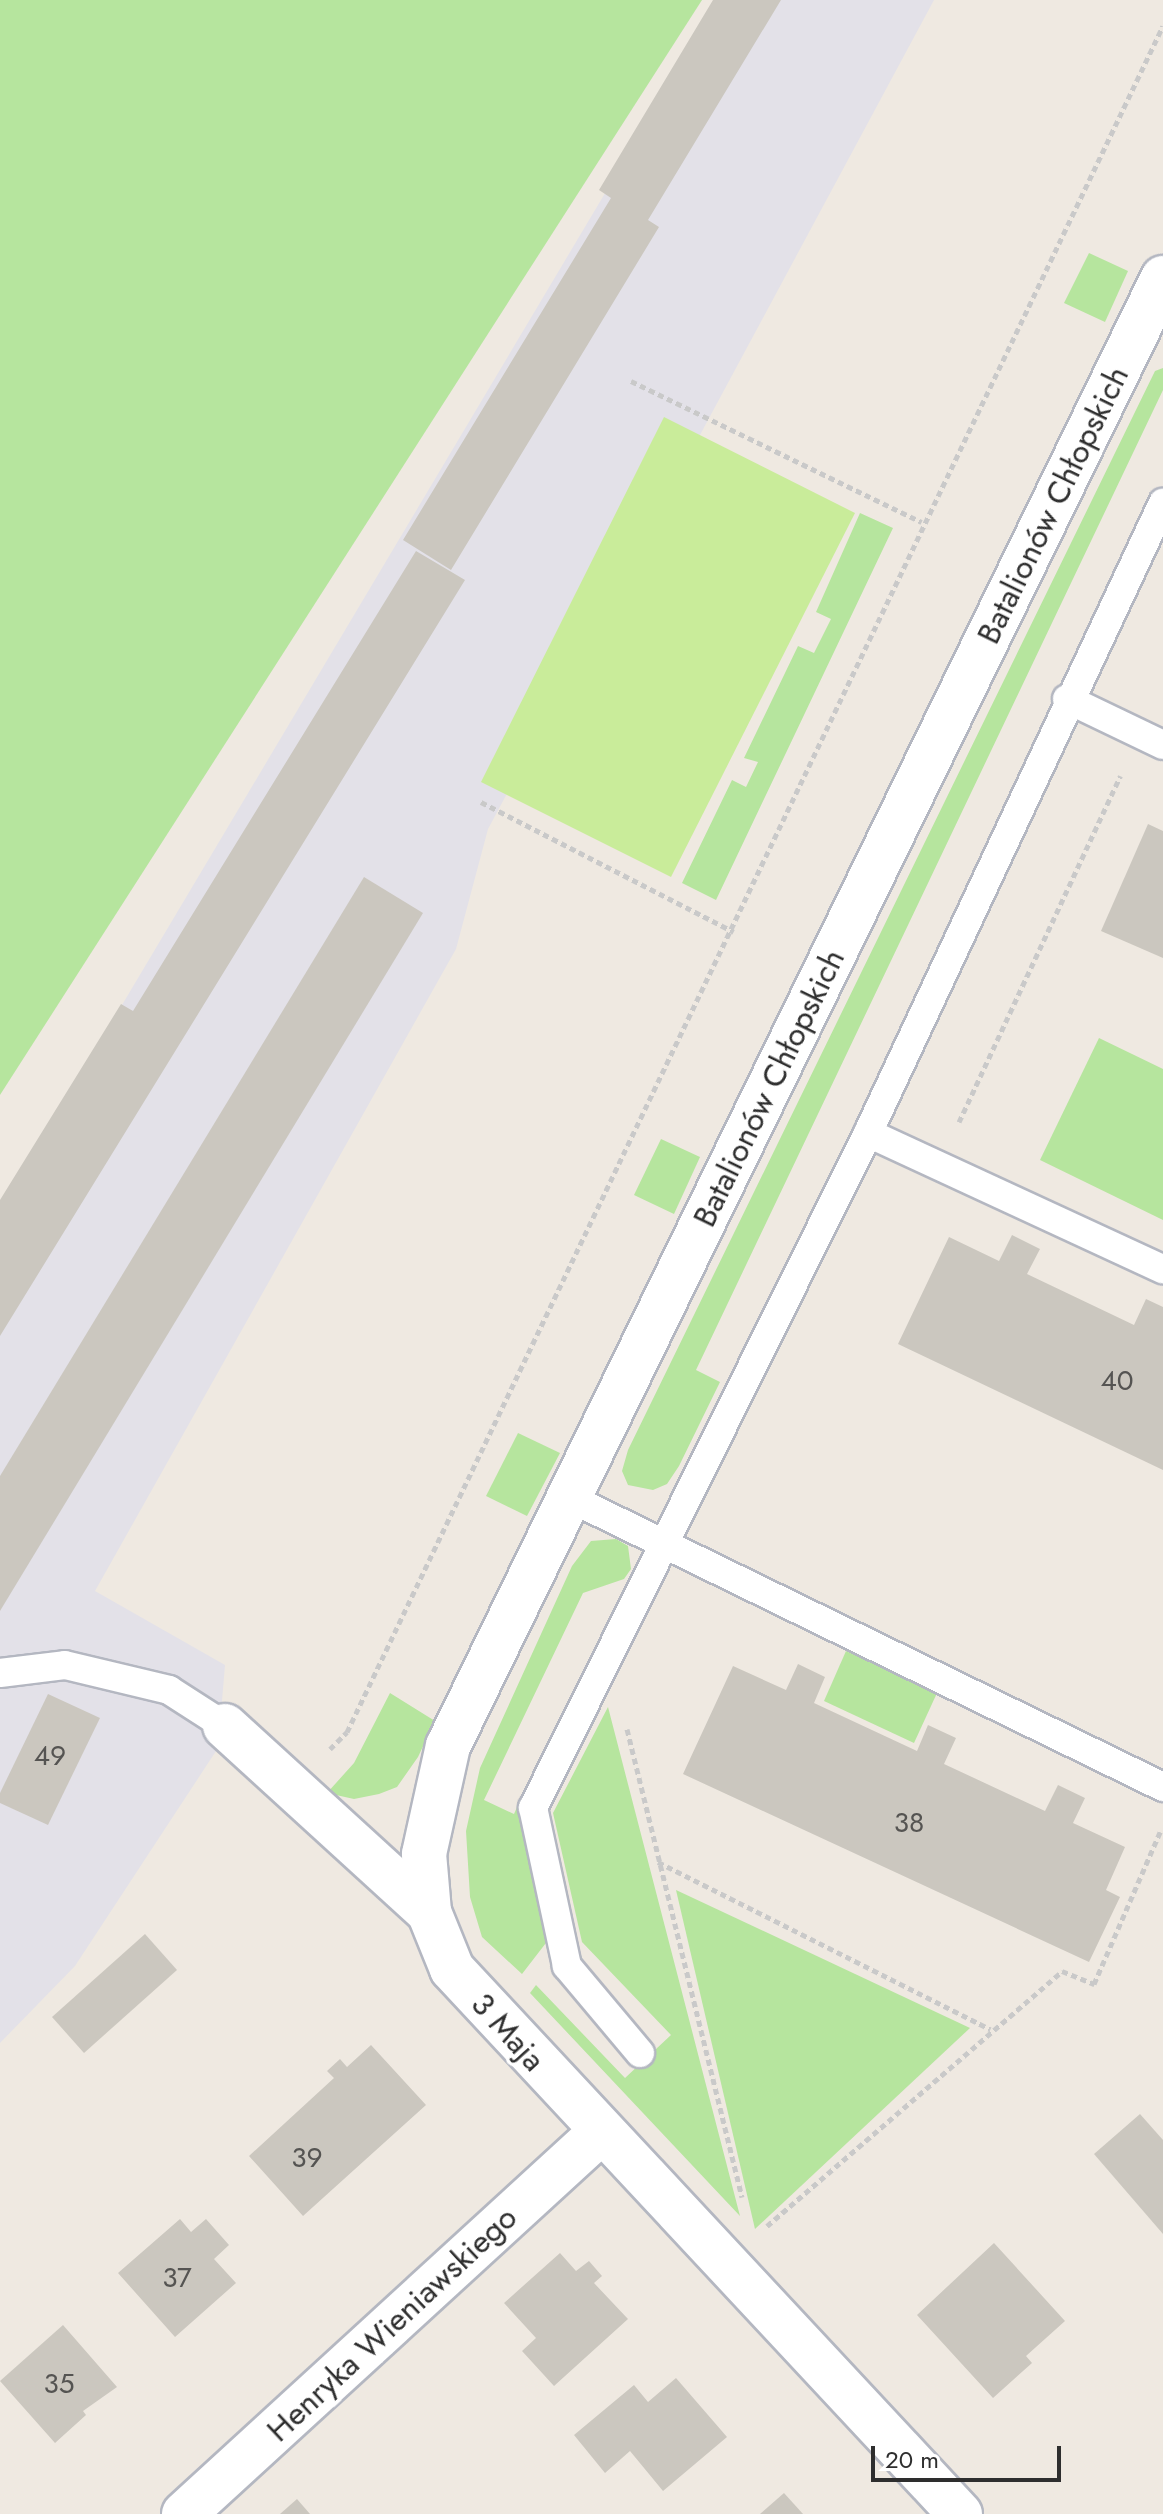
<!DOCTYPE html>
<html>
<head>
<meta charset="utf-8">
<style>
  body { margin:0 }
  #map { position:relative; width:1163px; height:2514px; overflow:hidden; background:#efe9e1; font-family:Jost,sans-serif }
  div>[style] { position:absolute }
  .industrial>* { inset:0; background:#e3e1e8 }
  .green>* { inset:0; background:#b6e59e }
  .pitch>* { inset:0; background:#c9ec9a }
  .building>* { inset:0; background:#cbc7bf }
  .path>* { height:5px; margin-top:-2.5px; transform-origin:0; background:repeating-linear-gradient(90deg,#c9c9c9 0 6px,transparent 0 10px) }
  .roads { filter:drop-shadow(2px 0 #b4b7c1) drop-shadow(-2px 0 #b4b7c1) drop-shadow(0 2px #b4b7c1) drop-shadow(0 -2px #b4b7c1) }
  .service>* { height:28px; margin:-14px; padding:0 14px; transform-origin:14px; border-radius:14px; background:#fff }
  .minor>* { height:44px; margin:-22px; padding:0 22px; transform-origin:22px; border-radius:22px; background:#fff }
  span { translate:-50% -50%; white-space:nowrap; text-align:center; line-height:1.15; -webkit-text-stroke:7px #fff; paint-order:stroke }
  .number-label { font-size:28px; color:#555452 }
  .number-label span { -webkit-text-stroke-width:0 }
  .street-label { font-size:32px; color:#2e2e2e }
  .scale { position:absolute; left:871px; top:2446px; width:190px; height:36px; box-sizing:border-box; border:4px solid #2e2e2e; border-top:0; padding-left:10px; font-size:24px; line-height:28px; white-space:nowrap; color:#2e2e2e; -webkit-text-stroke:6px #fff; paint-order:stroke }
</style>
</head>
<body>
<div id="map">
  <div class="industrial">
    <div style="clip-path:polygon(720px 0,934px 0,488px 829px,456px 949px,95px 1591px,225px 1665px,218px 1748px,75px 1966px,0 2043px,0 1210px)"></div>
  </div>
  <div class="green">
    <div style="clip-path:polygon(0 0,702px 0,0 1095px)"></div>
    <div style="clip-path:polygon(1089px 253px,1128px 271px,1105px 322px,1064px 303px)"></div>
    <div style="clip-path:polygon(1163px 368px,1163px 390px,696px 1370px,720px 1382px,679px 1466px,667px 1484px,653px 1490px,628px 1485px,622px 1471px,628px 1450px,1155px 371px)"></div>
    <div style="clip-path:polygon(860px 513px,893px 528px,716px 900px,682px 883px,732px 780px,746px 787px,758px 762px,744px 758px,798px 646px,814px 653px,831px 619px,816px 612px)"></div>
    <div style="clip-path:polygon(1099px 1038px,1163px 1069px,1163px 1220px,1040px 1160px)"></div>
    <div style="clip-path:polygon(661px 1139px,700px 1157px,674px 1214px,634px 1195px)"></div>
    <div style="clip-path:polygon(518px 1433px,560px 1453px,527px 1516px,486px 1496px)"></div>
    <div style="clip-path:polygon(616px 1539px,628px 1546px,631px 1569px,624px 1579px,583px 1593px,484px 1800px,514px 1814px,521px 1798px,529px 1823px,549px 1939px,522px 1974px,482px 1937px,470px 1897px,466px 1831px,480px 1768px,572px 1566px,591px 1541px)"></div>
    <div style="clip-path:polygon(846px 1651px,937px 1693px,914px 1743px,824px 1701px)"></div>
    <div style="clip-path:polygon(390px 1693px,435px 1721px,418px 1757px,397px 1787px,379px 1794px,354px 1799px,327px 1793px,354px 1763px)"></div>
    <div style="clip-path:polygon(608px 1707px,740px 2216px,530px 1993px,536px 1985px,625px 2078px,671px 2035px,582px 1942px,553px 1813px)"></div>
    <div style="clip-path:polygon(676px 1890px,970px 2028px,755px 2229px)"></div>
  </div>
  <div class="pitch">
    <div style="clip-path:polygon(664px 417px,855px 513px,671px 877px,481px 782px)"></div>
  </div>
  <div class="building">
    <div style="clip-path:polygon(713px 0,781px 0,648px 220px,659px 227px,451px 570px,403px 540px,611px 198px,599px 190px)"></div>
    <div style="clip-path:polygon(416px 551px,465px 580px,0 1336px,0 1200px,121px 1004px,133px 1011px)"></div>
    <div style="clip-path:polygon(1148px 824px,1163px 831px,1163px 958px,1101px 931px)"></div>
    <div style="clip-path:polygon(364px 877px,423px 913px,0 1611px,0 1476px)"></div>
    <div style="clip-path:polygon(1012px 1235px,1040px 1249px,1027px 1274px,1134px 1325px,1146px 1299px,1163px 1307px,1163px 1470px,898px 1344px,949px 1237px,999px 1261px)"></div>
    <div style="clip-path:polygon(798px 1664px,825px 1677px,814px 1703px,917px 1751px,928px 1725px,956px 1738px,944px 1764px,1045px 1811px,1058px 1785px,1085px 1798px,1073px 1823px,1125px 1847px,1106px 1890px,1120px 1897px,1089px 1962px,683px 1774px,733px 1666px,786px 1690px)"></div>
    <div style="clip-path:polygon(48px 1694px,100px 1718px,48px 1825px,0 1803px,0 1793px)"></div>
    <div style="clip-path:polygon(145px 1934px,177px 1970px,84px 2053px,52px 2017px)"></div>
    <div style="clip-path:polygon(371px 2045px,426px 2105px,303px 2216px,249px 2156px,334px 2078px,327px 2071px,340px 2059px,347px 2067px)"></div>
    <div style="clip-path:polygon(1140px 2114px,1163px 2140px,1163px 2234px,1094px 2154px)"></div>
    <div style="clip-path:polygon(180px 2219px,191px 2232px,206px 2219px,229px 2245px,214px 2259px,236px 2283px,175px 2337px,118px 2273px)"></div>
    <div style="clip-path:polygon(994px 2243px,1065px 2321px,1026px 2356px,1032px 2363px,993px 2398px,917px 2315px)"></div>
    <div style="clip-path:polygon(560px 2253px,576px 2271px,589px 2261px,602px 2276px,594px 2283px,628px 2319px,554px 2386px,522px 2351px,536px 2338px,504px 2303px)"></div>
    <div style="clip-path:polygon(63px 2325px,117px 2387px,83px 2411px,86px 2415px,55px 2443px,0 2381px)"></div>
    <div style="clip-path:polygon(676px 2378px,727px 2437px,663px 2491px,630px 2451px,605px 2473px,574px 2435px,634px 2385px,648px 2402px)"></div>
    <div style="clip-path:polygon(784px 2493px,803px 2514px,760px 2514px)"></div>
    <div style="clip-path:polygon(297px 2499px,310px 2514px,280px 2514px)"></div>
  </div>
  <div class="path">
    <div style="left:631px;top:381px;width:323px;rotate:25.9deg"></div>
    <div style="left:481px;top:802px;width:284px;rotate:27.2deg"></div>
    <div style="left:959px;top:1122px;width:382px;rotate:-65deg"></div>
    <div style="left:627px;top:1729px;width:482px;rotate:76.2deg"></div>
    <div style="left:330px;top:1749px;width:24px;rotate:-45deg"></div>
    <div style="left:347px;top:1732px;width:1891px;rotate:-64.44deg"></div>
    <div style="left:658px;top:1862px;width:372px;rotate:26.7deg"></div>
    <div style="left:767px;top:2226px;width:390px;rotate:-40.8deg"></div>
    <div style="left:1062px;top:1971px;width:35px;rotate:22deg"></div>
    <div style="left:1094px;top:1984px;width:166px;rotate:-66.5deg"></div>
  </div>
  <div class="roads">
    <div class="service">
      <div style="left:1067px;top:699px;width:106px;rotate:25.6deg"></div>
      <div style="left:868px;top:1133px;width:325px;rotate:24.8deg"></div>
      <div style="left:570px;top:1498px;width:660px;rotate:25.98deg"></div>
      <div style="left:0;top:1673px;width:65px;rotate:-7deg"></div>
      <div style="left:65px;top:1665px;width:107px;rotate:13.5deg"></div>
      <div style="left:169px;top:1690px;width:67px;rotate:32.7deg"></div>
      <div style="left:640px;top:2053px;width:114px;rotate:-130deg"></div>
      <div style="left:567px;top:1966px;width:162px;rotate:-102.1deg"></div>
      <div style="left:533px;top:1808px;width:754px;rotate:-63.6deg"></div>
      <div style="left:868px;top:1133px;width:696px;rotate:-64.91deg"></div>
    </div>
    <div class="minor">
      <div style="left:225px;top:1726px;width:276px;rotate:42.4deg"></div>
      <div style="left:429px;top:1912px;width:61px;rotate:68deg"></div>
      <div style="left:452px;top:1969px;width:745px;rotate:47.01deg"></div>
      <div style="left:429px;top:1912px;width:58px;rotate:-94.9deg"></div>
      <div style="left:424px;top:1854px;width:111px;rotate:-77.5deg"></div>
      <div style="left:448px;top:1746px;width:1633px;rotate:-64.03deg"></div>
      <div style="left:184px;top:2514px;width:564px;rotate:-42.49deg"></div>
    </div>
  </div>
  <div class="number-label">
    <span style="left:1117px;top:1381px">40</span>
    <span style="left:50px;top:1756px">49</span>
    <span style="left:909px;top:1823px">38</span>
    <span style="left:307px;top:2158px">39</span>
    <span style="left:177px;top:2278px">37</span>
    <span style="left:59px;top:2384px">35</span>
  </div>
  <div class="street-label">
    <span style="left:1053px;top:505px;rotate:-64deg">Batalionów Chłopskich</span>
    <span style="left:769px;top:1088px;rotate:-64deg">Batalionów Chłopskich</span>
    <span style="left:508px;top:2032px;rotate:48deg">3 Maja</span>
    <span style="left:392px;top:2324px;rotate:-43deg">Henryka Wieniawskiego</span>
  </div>
  <div class="scale">20 m</div>
</div>
</body>
</html>
